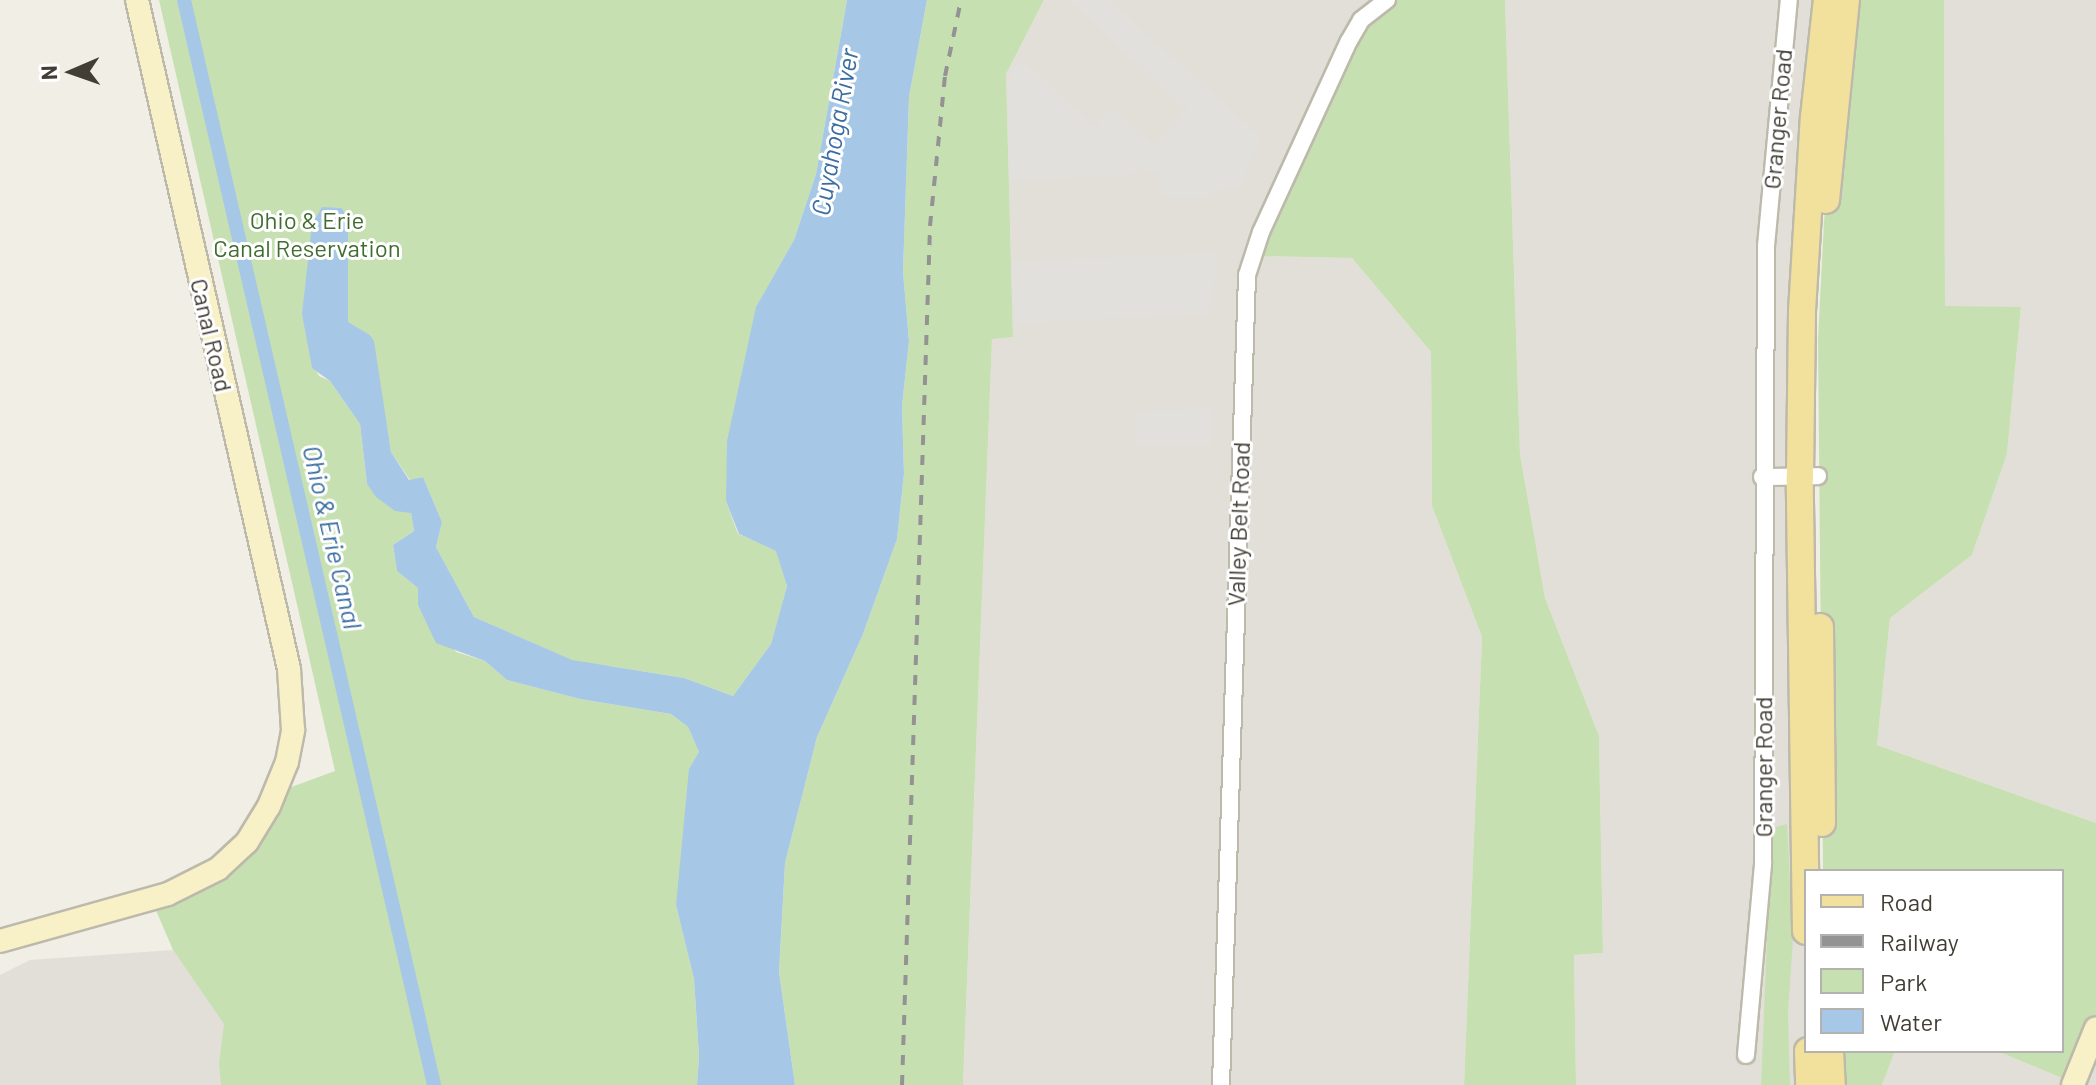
<!DOCTYPE html>
<html>
<head>
<meta charset="utf-8">
<style>
  body { margin:0 }
  #map { position:relative; width:2096px; height:1085px; overflow:hidden; background:#f0eee5; font-family:Barlow,sans-serif }
  div>[style] { position:absolute }
  .industrial>* { inset:0; background:#e2dfd9 }
  .green>* { inset:0; background:#c7e0b2 }
  .parking>* { inset:0; background:#e1e0dc }
  .water>* { inset:0; background:#a7c7e7 }
  .canal>* { height:14px; margin:-7px; padding:0 7px; transform-origin:7px; border-radius:7px; background:#a7c7e7 }
  .roads { filter:drop-shadow(2px 0 #bdb9ab) drop-shadow(-2px 0 #bdb9ab) drop-shadow(0 2px #bdb9ab) drop-shadow(0 -2px #bdb9ab) }
  .street>* { height:16px; margin:-8px; padding:0 8px; transform-origin:8px; border-radius:8px; background:#fff }
  .secondary>* { height:22px; margin:-11px; padding:0 11px; transform-origin:11px; border-radius:11px; background:#f8f0c7 }
  .primary>* { height:26px; margin:-13px; padding:0 13px; transform-origin:13px; border-radius:13px; background:#f2e19c }
  .rail>* { height:4px; margin-top:-2px; transform-origin:0; background:repeating-linear-gradient(90deg,#939393 0 10px,transparent 0 20px) }
  span { translate:-50% -50%; white-space:nowrap; text-align:center; line-height:1.15; -webkit-text-stroke:6px #fff; paint-order:stroke }
  .street-label { font-size:24px; color:#423e35 }
  .park-label { font-size:24px; color:#416c30 }
  .water-label { font-size:26px; color:#3b6da0; font-style:italic }
  .legend { position:absolute; left:1804px; top:869px; width:260px; height:184px; box-sizing:border-box; background:#fff; border:2px solid #b3b2ae; margin:0; padding:10px 14px; list-style:none; font-size:24px; color:#423e35 }
  .legend li { display:flex; align-items:center; gap:16px; height:40px }
  .legend b { width:40px; border:2px solid #b3b2ae }
  .north { position:absolute; left:32px; top:32px; width:80px; height:80px; -webkit-text-stroke:6px #fff; paint-order:stroke; rotate:268deg; font-size:22px; font-weight:700; line-height:32px; text-align:center; color:#423e35 }
  .north::after { content:''; display:block; margin:auto; width:28px; height:36px; background:#423e35; clip-path:polygon(50% 0,100% 100%,50% 72%,0 100%) }
</style>
</head>
<body>
<div id="map">
  <div class="industrial">
    <div style="clip-path:polygon(1044px 0,1387px 0,1254px 256px,1352px 258px,1431px 352px,1432px 506px,1482px 637px,1464px 1085px,963px 1085px,992px 338px,1013px 337px,1006px 74px)"></div>
    <div style="clip-path:polygon(1505px 0,1827px 0,1814px 117px,1806px 931px,1809px 1085px,1576px 1085px,1574px 955px,1603px 953px,1599px 736px,1545px 598px,1520px 454px)"></div>
    <div style="clip-path:polygon(1944px 0,2096px 0,2096px 823px,1877px 745px,1890px 618px,1972px 555px,2007px 454px,2021px 307px,1945px 307px)"></div>
    <div style="clip-path:polygon(173px 950px,225px 1024px,227px 1085px,0 1085px,0 975px,30px 960px)"></div>
    <div style="clip-path:polygon(2096px 1028px,2096px 1085px,1882px 1085px,1895px 1051px,1997px 1051px,2074px 1083px)"></div>
  </div>
  <div class="green">
    <div style="clip-path:polygon(159px 0,847px 0,816px 174px,794px 240px,756px 308px,726px 501px,738px 534px,777px 551px,787px 586px,771px 644px,733px 696px,684px 678px,609px 666px,584px 666px,474px 617px,436px 547px,442px 522px,423px 477px,410px 480px,391px 452px,370px 335px,351px 325px,308px 337px,311px 362px,319px 376px,330px 381px,360px 424px,367px 484px,411px 513px,414px 531px,393px 545px,397px 571px,418px 588px,418px 605px,456px 652px,485px 661px,507px 680px,580px 699px,671px 714px,688px 727px,699px 752px,676px 905px,694px 979px,699px 1056px,697px 1085px,221px 1085px,219px 1063px,224px 1024px,173px 950px,152px 901px,218px 869px,275px 793px,335px 771px)"></div>
    <div style="clip-path:polygon(927px 0,1044px 0,1006px 74px,1013px 337px,992px 339px,963px 1085px,795px 1085px,779px 972px,785px 863px,817px 737px,863px 634px,897px 539px,904px 474px,902px 406px,909px 341px,903px 272px,909px 97px)"></div>
    <div style="clip-path:polygon(1387px 0,1505px 0,1520px 454px,1545px 598px,1599px 736px,1603px 953px,1574px 955px,1576px 1085px,1464px 1085px,1482px 637px,1432px 506px,1431px 352px,1352px 258px,1253px 256px,1349px 41px)"></div>
    <div style="clip-path:polygon(1846px 0,1944px 0,1945px 306px,2021px 307px,2007px 454px,1972px 555px,1890px 618px,1877px 745px,2096px 823px,2096px 1028px,2074px 1083px,1997px 1051px,2062px 1051px,2062px 871px,1823px 871px,1818px 340px,1824px 221px)"></div>
    <div style="clip-path:polygon(1787px 824px,1793px 939px,1788px 1013px,1790px 1085px,1761px 1085px,1771px 843px,1775px 827px)"></div>
    <div style="clip-path:polygon(1830px 1051px,1895px 1051px,1882px 1085px,1832px 1085px)"></div>
  </div>
  <div class="parking">
    <div style="clip-path:polygon(1070px 0,1108px 0,1260px 137px,1241px 184px,1209px 192px,1207px 198px,1162px 197px,1159px 173px,1142px 168px,1135px 168px,1135px 174px,1009px 181px,1009px 81px,1011px 70px,1022px 61px,1095px 127px,1112px 109px,1154px 147px,1188px 110px)"></div>
    <div style="clip-path:polygon(1215px 253px,1216px 274px,1208px 314px,1014px 323px,1011px 262px)"></div>
    <div style="clip-path:polygon(1212px 408px,1213px 445px,1136px 445px,1134px 412px)"></div>
  </div>
  <div class="water">
    <div style="clip-path:polygon(847px 0,927px 0,909px 97px,903px 272px,909px 341px,902px 406px,904px 474px,897px 539px,863px 634px,817px 737px,785px 863px,779px 972px,795px 1085px,697px 1085px,699px 1056px,694px 979px,676px 905px,689px 769px,699px 752px,688px 727px,671px 714px,580px 699px,507px 680px,485px 661px,436px 643px,418px 605px,418px 588px,397px 571px,393px 545px,414px 531px,411px 513px,395px 511px,376px 497px,367px 484px,360px 424px,330px 381px,312px 368px,302px 314px,312px 224px,322px 207px,341px 208px,348px 216px,348px 322px,370px 335px,374px 341px,391px 452px,409px 480px,423px 477px,442px 522px,436px 547px,474px 617px,572px 660px,684px 678px,733px 696px,771px 644px,787px 586px,776px 551px,739px 534px,726px 501px,727px 441px,756px 307px,794px 240px,816px 174px)"></div>
  </div>
  <div class="canal">
    <div style="left:184px;top:0;width:1113px;rotate:77.02deg"></div>
  </div>
  <div class="roads">
    <div class="street">
      <div style="left:1762px;top:477px;width:56px;rotate:-1deg"></div>
      <div style="left:1746px;top:1055px;width:192px;rotate:-84.9deg"></div>
      <div style="left:1763px;top:864px;width:618px;rotate:-89.72deg"></div>
      <div style="left:1766px;top:246px;width:247px;rotate:-84.7deg"></div>
      <div style="left:1221px;top:1085px;width:810px;rotate:-88.16deg"></div>
      <div style="left:1247px;top:275px;width:45px;rotate:-72deg"></div>
      <div style="left:1261px;top:232px;width:210px;rotate:-65.3deg"></div>
      <div style="left:1349px;top:41px;width:24px;rotate:-60deg"></div>
      <div style="left:1361px;top:20px;width:33px;rotate:-38deg"></div>
    </div>
    <div class="secondary">
      <div style="left:0;top:941px;width:174px;rotate:-15.6deg"></div>
      <div style="left:168px;top:894px;width:56px;rotate:-26.6deg"></div>
      <div style="left:218px;top:869px;width:40px;rotate:-43deg"></div>
      <div style="left:247px;top:842px;width:42px;rotate:-58.6deg"></div>
      <div style="left:269px;top:806px;width:48px;rotate:-67.8deg"></div>
      <div style="left:287px;top:762px;width:33px;rotate:-79deg"></div>
      <div style="left:293px;top:730px;width:61px;rotate:-93.8deg"></div>
      <div style="left:289px;top:669px;width:686px;rotate:-102.8deg"></div>
      <div style="left:2073px;top:1085px;width:61px;rotate:-68deg"></div>
    </div>
    <div class="primary">
      <div style="left:1826px;top:200px;width:201px;rotate:-84.3deg"></div>
      <div style="left:1820px;top:627px;width:196px;rotate:89.4deg"></div>
      <div style="left:1806px;top:931px;width:455px;rotate:-90.8deg"></div>
      <div style="left:1800px;top:476px;width:165px;rotate:-89.3deg"></div>
      <div style="left:1802px;top:311px;width:194px;rotate:-86.5deg"></div>
      <div style="left:1814px;top:117px;width:118px;rotate:-83.7deg"></div>
      <div style="left:1808px;top:1051px;width:34px;rotate:88deg"></div>
      <div style="left:1830px;top:1051px;width:34px;rotate:87deg"></div>
    </div>
  </div>
  <div class="rail">
    <div style="left:902px;top:1085px;width:859px;rotate:-88.13deg"></div>
    <div style="left:930px;top:226px;width:151px;rotate:-84.3deg"></div>
    <div style="left:945px;top:76px;width:78px;rotate:-78.1deg"></div>
  </div>
  <div class="street-label">
    <span style="left:1777px;top:119px;rotate:-85deg">Granger Road</span>
    <span style="left:212px;top:335px;rotate:77deg">Canal Road</span>
    <span style="left:1238px;top:524px;rotate:-88deg">Valley Belt Road</span>
    <span style="left:1763px;top:767px;rotate:-90deg">Granger Road</span>
  </div>
  <div class="park-label">
    <span style="left:307px;top:234px">Ohio &amp; Erie<br>Canal Reservation</span>
  </div>
  <div class="water-label">
    <span style="left:834px;top:132px;rotate:-80deg">Cuyahoga River</span>
    <span style="left:333px;top:537px;rotate:77deg">Ohio &amp; Erie Canal</span>
  </div>
  <ul class="legend">
  <li><b style="height:10px;background:#f2e19c"></b>Road</li>
  <li><b style="height:10px;background:#939393"></b>Railway</li>
  <li><b style="height:22px;background:#c7e0b2"></b>Park</li>
  <li><b style="height:22px;background:#a7c7e7"></b>Water</li>
  </ul>
  <div class="north">N</div>
</div>
</body>
</html>
